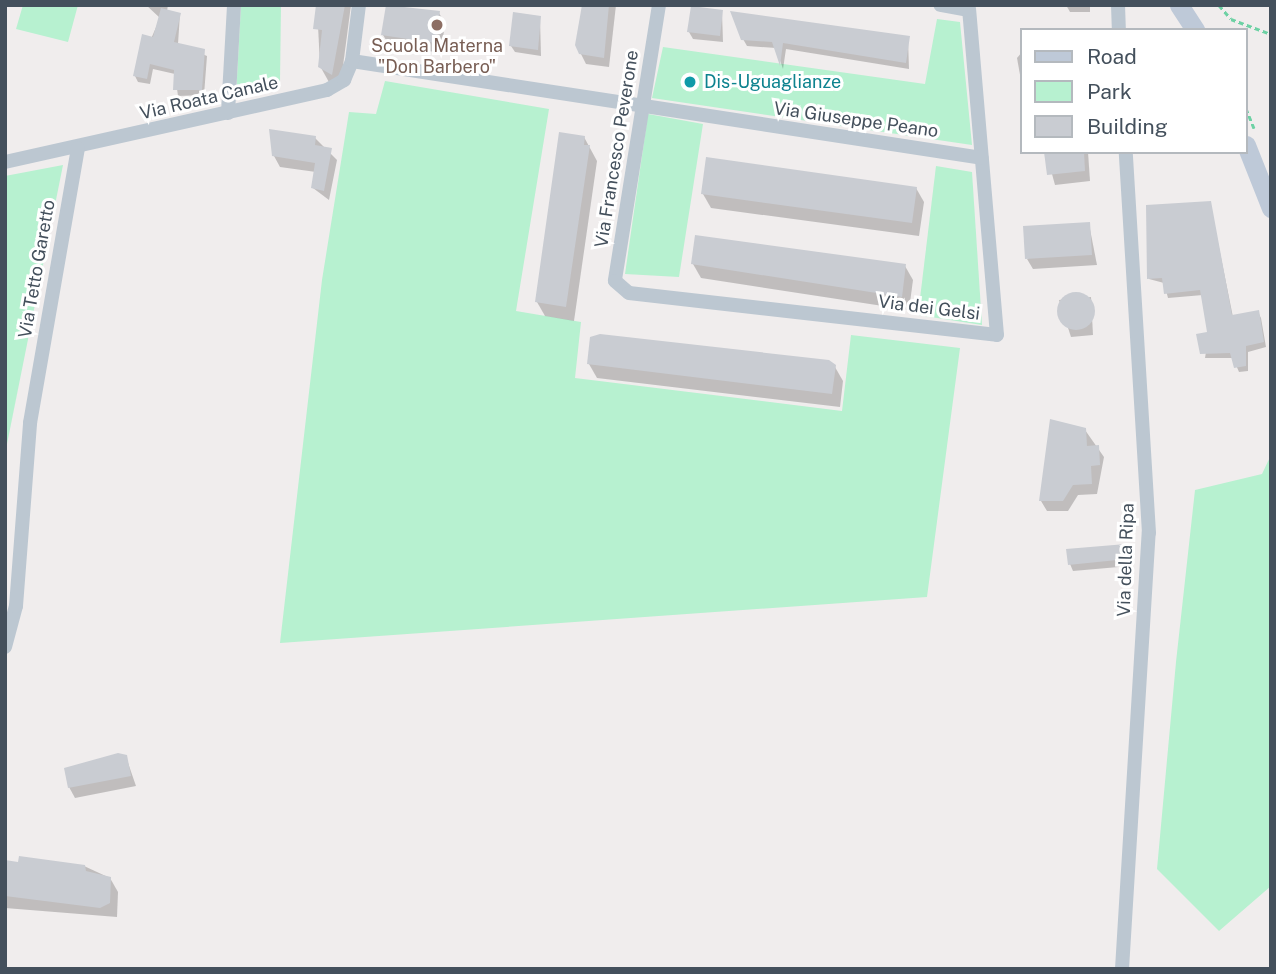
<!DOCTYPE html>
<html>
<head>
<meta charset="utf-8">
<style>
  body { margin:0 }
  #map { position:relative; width:1276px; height:974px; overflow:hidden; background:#f0eded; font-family:"Public Sans",sans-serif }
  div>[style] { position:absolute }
  .green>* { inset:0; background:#b7f1d0 }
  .shadow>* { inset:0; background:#0003 }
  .building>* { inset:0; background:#c9ccd2 }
  .round { border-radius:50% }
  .path>* { height:2.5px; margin-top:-1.25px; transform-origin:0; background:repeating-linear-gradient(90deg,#6dd1a4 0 5px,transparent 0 8.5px) }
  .minor>* { height:14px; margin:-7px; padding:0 7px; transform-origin:7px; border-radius:7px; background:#bcc7d1 }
  .secondary>* { height:19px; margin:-9.5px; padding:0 9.5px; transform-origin:9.5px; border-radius:9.5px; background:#bec9d8 }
  .dots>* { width:19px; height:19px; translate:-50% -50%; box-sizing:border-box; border:4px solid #fff; border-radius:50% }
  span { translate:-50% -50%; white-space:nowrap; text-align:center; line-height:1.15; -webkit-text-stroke:6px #fff; paint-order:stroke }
  .education-label { font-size:18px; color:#785e54 }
  .culture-label { font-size:18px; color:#0d838f }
  .left { translate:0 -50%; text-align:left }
  .street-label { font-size:18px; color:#44505c }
  .frame { position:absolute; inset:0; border:7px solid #44505c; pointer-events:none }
  .legend { position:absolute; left:1020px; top:28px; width:228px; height:126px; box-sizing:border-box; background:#fff; border:2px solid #b4b9be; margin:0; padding:9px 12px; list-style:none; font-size:21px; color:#44505c }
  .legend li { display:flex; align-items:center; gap:14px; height:35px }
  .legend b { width:35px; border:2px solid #b4b9be }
</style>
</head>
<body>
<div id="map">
  <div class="green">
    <div style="clip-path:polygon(23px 5px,78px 5px,68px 42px,16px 29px)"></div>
    <div style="clip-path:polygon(241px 5px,281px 5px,280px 82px,236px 96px)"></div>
    <div style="clip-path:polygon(937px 19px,960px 22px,972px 145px,652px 98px,663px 47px,925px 84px)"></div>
    <div style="clip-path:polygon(385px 81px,549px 109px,516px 311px,581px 322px,575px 378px,842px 411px,851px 335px,960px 348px,927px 597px,280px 643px,322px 280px,349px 112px,376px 114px)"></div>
    <div style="clip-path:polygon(648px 114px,703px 124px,679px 277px,625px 274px)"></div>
    <div style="clip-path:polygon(63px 165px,5px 454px,5px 176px)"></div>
    <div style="clip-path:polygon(936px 166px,972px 172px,982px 325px,918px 315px)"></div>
    <div style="clip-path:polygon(1271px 455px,1271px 886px,1219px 931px,1157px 869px,1176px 662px,1195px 490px,1262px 474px)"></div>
  </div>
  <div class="shadow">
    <div style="clip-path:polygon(146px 5px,168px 5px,167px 11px,180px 14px,178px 44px,207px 56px,204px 95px,178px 96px,175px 74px,153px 69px,150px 84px,138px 82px,135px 76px,160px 18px)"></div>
    <div style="clip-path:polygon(317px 5px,351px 5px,341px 81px,330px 84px,320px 66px)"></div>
    <div style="clip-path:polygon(387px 5px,439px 13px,445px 23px,441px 53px,389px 45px,383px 35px)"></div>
    <div style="clip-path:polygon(582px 5px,616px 5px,609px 67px,586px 64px,581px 54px)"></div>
    <div style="clip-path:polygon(1066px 5px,1090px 5px,1090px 12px,1070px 12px)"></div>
    <div style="clip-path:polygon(722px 12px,723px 42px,693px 39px,689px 32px)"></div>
    <div style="clip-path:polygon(540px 18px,541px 56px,515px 52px,511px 46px)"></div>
    <div style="clip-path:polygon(908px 38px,909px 69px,786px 49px,783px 69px,776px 48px,747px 46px,743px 39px)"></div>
    <div style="clip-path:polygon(1022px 52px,1022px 86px,1017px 58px)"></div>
    <div style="clip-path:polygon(584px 137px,597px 161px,574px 321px,545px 316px,537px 302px)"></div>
    <div style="clip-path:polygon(315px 138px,337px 160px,329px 200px,313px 188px,316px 172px,280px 167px,274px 156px)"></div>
    <div style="clip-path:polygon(1046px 152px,1088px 152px,1090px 181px,1055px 185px)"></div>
    <div style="clip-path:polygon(916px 188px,924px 202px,919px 236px,711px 208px,703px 194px)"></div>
    <div style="clip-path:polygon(1210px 203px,1233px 317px,1258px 312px,1261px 318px,1266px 347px,1248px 352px,1248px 371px,1239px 372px,1233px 358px,1205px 358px,1209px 333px,1203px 295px,1168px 298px,1164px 283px,1149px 279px,1148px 207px)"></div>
    <div style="clip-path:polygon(1089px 224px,1097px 265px,1033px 269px,1027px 259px)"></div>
    <div style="clip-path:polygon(693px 264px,905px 266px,913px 280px,909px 310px,701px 278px)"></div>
    <div style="clip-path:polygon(1091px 297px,1093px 335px,1071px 337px,1059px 300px)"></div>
    <div style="clip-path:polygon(589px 364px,835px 367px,843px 381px,840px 407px,597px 378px)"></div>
    <div style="clip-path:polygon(1052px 421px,1085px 430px,1104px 457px,1097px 494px,1078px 495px,1068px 511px,1047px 511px,1041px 501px)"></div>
    <div style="clip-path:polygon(1125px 546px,1130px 566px,1073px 571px,1070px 564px)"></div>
    <div style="clip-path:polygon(126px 757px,136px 786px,75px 798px,69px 787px)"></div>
    <div style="clip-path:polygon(5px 863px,84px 866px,110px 878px,118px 892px,117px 917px,5px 908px)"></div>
  </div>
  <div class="building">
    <div style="clip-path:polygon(316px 5px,345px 5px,332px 75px,318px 67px,322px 30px,313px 29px)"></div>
    <div style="clip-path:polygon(386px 5px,440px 11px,435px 43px,381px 35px)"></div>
    <div style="clip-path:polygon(582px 5px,609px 5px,604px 58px,579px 54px,575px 45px)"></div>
    <div style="clip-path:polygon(691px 6px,723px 10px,720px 36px,687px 32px)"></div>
    <div style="clip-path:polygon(161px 8px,181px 13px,174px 42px,205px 49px,202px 90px,173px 90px,174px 70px,150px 64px,147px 79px,133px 76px,142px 34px,153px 37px)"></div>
    <div style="clip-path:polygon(730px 11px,910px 36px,906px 63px,783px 43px,780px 66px,772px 42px,741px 40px)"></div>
    <div style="clip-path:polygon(513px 12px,541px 16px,538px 50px,509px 46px)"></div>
    <div style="clip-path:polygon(269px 129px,316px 136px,315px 145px,332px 148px,324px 191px,311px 188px,315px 163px,272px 156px)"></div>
    <div style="clip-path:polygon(559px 132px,585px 136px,584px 145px,590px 145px,566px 307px,535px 302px)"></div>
    <div style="clip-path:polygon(1044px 152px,1084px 152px,1085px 171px,1047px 175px)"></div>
    <div style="clip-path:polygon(706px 157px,917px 187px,912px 223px,701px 194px)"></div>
    <div style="clip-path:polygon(1211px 201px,1232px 315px,1259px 310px,1264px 342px,1246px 346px,1246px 366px,1234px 368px,1230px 353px,1200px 354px,1196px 334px,1207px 332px,1200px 290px,1164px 294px,1162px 278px,1147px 279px,1146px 205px)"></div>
    <div style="clip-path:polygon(1090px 222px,1092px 255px,1025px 259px,1023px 226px)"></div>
    <div style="clip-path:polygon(695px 235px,906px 264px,902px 297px,691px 264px)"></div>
    <div class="round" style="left:1057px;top:292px;width:38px;height:38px"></div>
    <div style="clip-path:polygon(600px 334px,829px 360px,836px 365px,832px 394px,587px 364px,590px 337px)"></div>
    <div style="clip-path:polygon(1050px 419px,1086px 428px,1087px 446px,1099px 445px,1100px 465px,1091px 466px,1092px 484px,1073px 485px,1063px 501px,1039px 501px)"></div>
    <div style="clip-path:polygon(1126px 544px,1127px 559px,1068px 565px,1066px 549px)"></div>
    <div style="clip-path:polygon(118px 753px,127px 755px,131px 776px,68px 788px,64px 768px)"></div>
    <div style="clip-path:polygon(19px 856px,85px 865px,86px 871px,111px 877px,110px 903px,100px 908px,5px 896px,5px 860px,18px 862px)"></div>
  </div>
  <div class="path">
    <div style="left:1219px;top:5px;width:18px;rotate:49deg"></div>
    <div style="left:1231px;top:19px;width:43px;rotate:20.6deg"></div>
    <div style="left:1246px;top:108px;width:22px;rotate:68deg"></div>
  </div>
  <div class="minor">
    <div style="left:659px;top:5px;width:279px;rotate:99.1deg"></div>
    <div style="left:615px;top:281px;width:18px;rotate:41deg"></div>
    <div style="left:629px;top:293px;width:370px;rotate:6.5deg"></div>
    <div style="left:997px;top:335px;width:326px;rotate:-94.9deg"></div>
    <div style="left:969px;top:10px;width:29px;rotate:-170deg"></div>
    <div style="left:1118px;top:5px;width:25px;rotate:88deg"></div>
    <div style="left:352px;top:61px;width:637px;rotate:8.75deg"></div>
    <div style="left:228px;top:113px;width:108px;rotate:-86.8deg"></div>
    <div style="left:5px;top:162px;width:330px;rotate:-12.6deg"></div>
    <div style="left:327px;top:90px;width:20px;rotate:-30deg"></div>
    <div style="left:344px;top:80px;width:21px;rotate:-67deg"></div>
    <div style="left:352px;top:61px;width:56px;rotate:-82.9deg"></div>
    <div style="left:5px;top:647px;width:42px;rotate:-75deg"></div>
    <div style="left:16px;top:606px;width:184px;rotate:-85.6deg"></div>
    <div style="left:30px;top:423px;width:279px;rotate:-80.1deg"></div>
    <div style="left:1122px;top:969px;width:437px;rotate:-86.5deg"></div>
    <div style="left:1149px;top:533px;width:382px;rotate:-93.5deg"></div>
  </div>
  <div class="secondary">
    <div style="left:1179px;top:5px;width:30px;rotate:57deg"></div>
    <div style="left:1246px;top:145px;width:68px;rotate:68.4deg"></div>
  </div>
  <div class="dots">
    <div style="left:437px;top:25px;background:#8d6e63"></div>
    <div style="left:690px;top:82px;background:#0f9aa8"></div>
  </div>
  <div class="education-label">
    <span style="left:437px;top:57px">Scuola Materna<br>"Don Barbero"</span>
  </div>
  <div class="culture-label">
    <span class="left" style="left:704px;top:82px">Dis-Uguaglianze</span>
  </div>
  <div class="street-label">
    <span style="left:209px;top:98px;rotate:-13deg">Via Roata Canale</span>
    <span style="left:856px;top:120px;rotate:8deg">Via Giuseppe Peano</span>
    <span style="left:617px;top:149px;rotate:-81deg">Via Francesco Peverone</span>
    <span style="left:37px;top:269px;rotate:-80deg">Via Tetto Garetto</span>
    <span style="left:929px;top:308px;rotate:7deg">Via dei Gelsi</span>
    <span style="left:1126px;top:560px;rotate:-88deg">Via della Ripa</span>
  </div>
  <div class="frame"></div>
  <ul class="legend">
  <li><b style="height:9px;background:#bec9d8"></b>Road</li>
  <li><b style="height:19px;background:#b7f1d0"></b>Park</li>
  <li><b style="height:19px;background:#c9ccd2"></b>Building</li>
  </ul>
</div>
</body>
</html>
